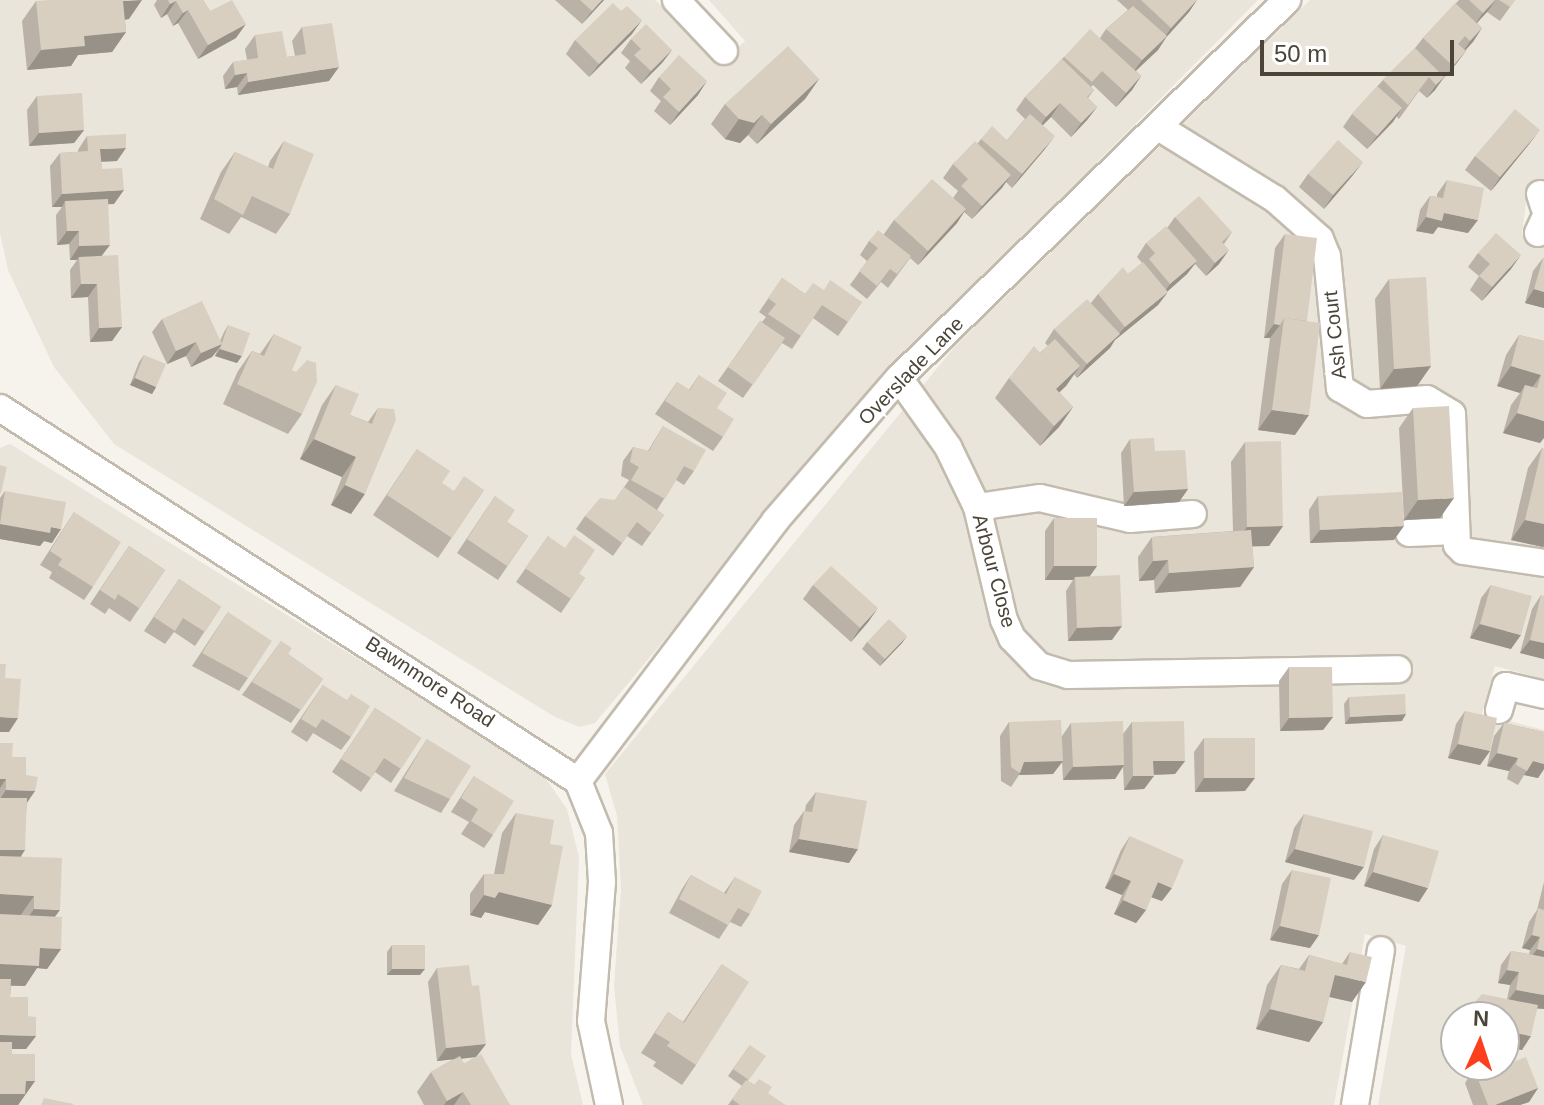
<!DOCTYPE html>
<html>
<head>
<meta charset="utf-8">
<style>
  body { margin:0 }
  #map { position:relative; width:1544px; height:1105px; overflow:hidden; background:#f6f3ec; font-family:Helvetica,sans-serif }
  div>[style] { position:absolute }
  .residential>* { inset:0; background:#eae5da }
  .roads { filter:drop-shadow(2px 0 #c2bbae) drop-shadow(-2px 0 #c2bbae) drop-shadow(0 2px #c2bbae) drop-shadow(0 -2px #c2bbae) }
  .minor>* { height:26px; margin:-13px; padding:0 13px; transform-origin:13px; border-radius:13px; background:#fff }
  .wall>* { inset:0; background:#bab2a6 }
  .shaded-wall>* { inset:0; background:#979187 }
  .building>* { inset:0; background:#d8cfc1 }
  span { translate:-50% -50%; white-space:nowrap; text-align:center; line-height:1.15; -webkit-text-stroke:6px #fff; paint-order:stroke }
  .street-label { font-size:20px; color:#4b4439 }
  .north { position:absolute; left:1440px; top:1001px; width:80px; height:80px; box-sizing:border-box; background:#fff; border:2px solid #b7b4b0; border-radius:50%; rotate:3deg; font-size:22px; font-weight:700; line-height:32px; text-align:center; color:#4b4439 }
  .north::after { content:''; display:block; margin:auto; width:28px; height:36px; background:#fc3f1d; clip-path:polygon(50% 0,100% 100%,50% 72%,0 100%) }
  .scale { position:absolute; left:1260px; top:40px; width:194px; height:36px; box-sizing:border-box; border:4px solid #4b4439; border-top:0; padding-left:10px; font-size:24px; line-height:28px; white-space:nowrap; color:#4b4439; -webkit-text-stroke:6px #fff; paint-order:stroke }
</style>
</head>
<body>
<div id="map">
  <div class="residential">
    <div style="clip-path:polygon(0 0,655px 0,721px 63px,745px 41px,709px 0,1258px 0,875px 387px,595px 723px,580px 727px,555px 717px,114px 444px,54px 367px,8px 270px,0 233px)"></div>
    <div style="clip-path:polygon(evenodd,1310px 0,1544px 0,1544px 188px,1528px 187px,1522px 234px,1544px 242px,1544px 679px,1495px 666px,1482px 714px,1544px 730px,1544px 1105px,1378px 1105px,1406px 946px,1365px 934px,1334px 1105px,643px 1105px,620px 1046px,614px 986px,621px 888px,617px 816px,605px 774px,956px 345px,1310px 0,1456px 1017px,1504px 1017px,1504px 1065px,1456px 1065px,1456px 1017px)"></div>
    <div style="clip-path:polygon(10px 444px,541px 772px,567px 809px,579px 857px,571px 1054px,583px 1105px,0 1105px,0 448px)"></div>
  </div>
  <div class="roads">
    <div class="minor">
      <div style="left:676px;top:0;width:70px;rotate:46.7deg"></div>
      <div style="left:1160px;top:128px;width:135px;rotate:31.7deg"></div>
      <div style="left:1275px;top:199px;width:60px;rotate:41.6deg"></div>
      <div style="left:1320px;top:239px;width:18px;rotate:68deg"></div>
      <div style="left:1327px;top:256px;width:133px;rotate:84.4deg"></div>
      <div style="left:1340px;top:388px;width:31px;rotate:31deg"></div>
      <div style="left:1367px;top:404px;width:60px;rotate:-4.8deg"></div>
      <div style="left:1427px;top:399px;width:29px;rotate:31deg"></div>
      <div style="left:1452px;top:414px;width:131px;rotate:87.8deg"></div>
      <div style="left:1457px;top:545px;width:8px;rotate:45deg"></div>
      <div style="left:1463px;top:551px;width:82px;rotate:8.4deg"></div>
      <div style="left:1540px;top:194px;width:13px;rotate:72deg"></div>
      <div style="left:1538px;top:233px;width:14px;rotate:-65deg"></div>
      <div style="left:899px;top:378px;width:85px;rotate:54.6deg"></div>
      <div style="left:948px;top:447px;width:67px;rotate:64.2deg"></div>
      <div style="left:977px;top:507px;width:116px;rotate:76.6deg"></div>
      <div style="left:1004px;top:620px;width:20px;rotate:66deg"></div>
      <div style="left:1012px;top:638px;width:39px;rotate:46deg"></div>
      <div style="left:1039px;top:666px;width:30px;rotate:17deg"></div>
      <div style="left:1068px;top:675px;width:330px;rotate:-1deg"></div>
      <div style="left:0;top:408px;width:688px;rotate:32.84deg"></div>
      <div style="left:578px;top:781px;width:56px;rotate:68deg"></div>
      <div style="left:599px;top:833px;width:49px;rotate:86.5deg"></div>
      <div style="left:602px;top:882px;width:139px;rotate:94.5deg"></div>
      <div style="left:591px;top:1021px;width:86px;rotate:77.9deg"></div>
      <div style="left:977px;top:507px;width:64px;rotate:-8.1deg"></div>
      <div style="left:1040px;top:498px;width:92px;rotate:13.1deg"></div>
      <div style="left:1130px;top:519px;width:63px;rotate:-4.5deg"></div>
      <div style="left:1409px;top:533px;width:47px;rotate:-2.4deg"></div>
      <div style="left:1499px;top:710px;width:25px;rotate:-74deg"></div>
      <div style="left:1506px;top:686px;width:39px;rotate:13deg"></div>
      <div style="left:578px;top:781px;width:326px;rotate:-52.8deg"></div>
      <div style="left:775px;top:521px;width:189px;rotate:-49.1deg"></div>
      <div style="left:899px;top:378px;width:542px;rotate:-44.25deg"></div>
      <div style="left:1355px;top:1105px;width:157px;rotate:-80.5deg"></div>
    </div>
  </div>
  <div class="wall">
    <div style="clip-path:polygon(157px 0,203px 0,210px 11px,236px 38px,198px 59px,178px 23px,173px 26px,167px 14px,161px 18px,154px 5px)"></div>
    <div style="clip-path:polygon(555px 0,604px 0,582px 24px)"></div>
    <div style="clip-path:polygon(1117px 0,1197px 0,1189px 12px,1167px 36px,1158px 50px,1136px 71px,1141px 76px,1132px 90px,1116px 107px,1093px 85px,1091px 87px,1094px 90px,1088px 98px,1097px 107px,1087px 120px,1071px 137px,1051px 117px,1043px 125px,1045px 149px,1012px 188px,1006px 182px,972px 219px,964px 212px,957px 223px,918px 265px,910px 258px,888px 288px,881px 282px,867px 299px,850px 285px,867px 261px,860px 255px,869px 241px,884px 234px,894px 220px,953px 198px,958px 191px,943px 178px,953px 164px,978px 143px,981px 139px,1007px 140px,1025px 119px,1016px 110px,1025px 97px,1064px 57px,1100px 38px,1106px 29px,1128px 10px)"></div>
    <div style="clip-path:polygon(1459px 0,1515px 0,1500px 21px,1487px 12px,1477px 23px,1482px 28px,1465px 50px,1466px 51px,1456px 64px,1443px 79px,1435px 90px,1427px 98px,1419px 91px,1399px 119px,1396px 116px,1367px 149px,1343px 127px,1352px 114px,1383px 80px,1415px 48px,1423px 38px)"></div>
    <div style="clip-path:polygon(36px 1px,129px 19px,125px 20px,126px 32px,112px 52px,78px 55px,71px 66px,27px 70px,22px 21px)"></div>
    <div style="clip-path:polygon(302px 27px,329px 81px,238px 95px,237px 87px,225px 89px,223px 76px,233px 62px,247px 60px,245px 49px,255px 35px,287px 57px,295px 56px,292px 41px)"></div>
    <div style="clip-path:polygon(632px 34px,589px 77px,566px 54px,575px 40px)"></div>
    <div style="clip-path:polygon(631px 39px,672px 50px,662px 63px,641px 84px,625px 68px,630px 61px,621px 53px)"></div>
    <div style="clip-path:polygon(659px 77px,698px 95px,670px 125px,654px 111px,661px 101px,650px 91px)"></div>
    <div style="clip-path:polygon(819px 79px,805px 99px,757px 144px,748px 135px,740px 143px,725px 139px,711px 124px,725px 104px)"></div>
    <div style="clip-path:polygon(37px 96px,84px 130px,74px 143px,29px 146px,27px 110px)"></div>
    <div style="clip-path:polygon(87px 136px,117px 161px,101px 162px,102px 169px,114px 204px,108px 204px,102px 256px,122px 327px,112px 341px,90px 342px,88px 297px,71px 298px,70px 270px,77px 260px,70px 260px,69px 244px,57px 245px,56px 215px,62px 207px,52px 207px,50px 166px,60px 153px,78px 152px,78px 150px)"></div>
    <div style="clip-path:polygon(284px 141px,290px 214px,276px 234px,241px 217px,229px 234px,200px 219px,221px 172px,235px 152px,268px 167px,270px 161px)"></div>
    <div style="clip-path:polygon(1530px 143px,1491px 191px,1465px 170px,1475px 156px)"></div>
    <div style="clip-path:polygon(1308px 174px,1353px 175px,1324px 209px,1299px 187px)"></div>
    <div style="clip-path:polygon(1447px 180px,1468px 233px,1438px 227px,1433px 234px,1416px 231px,1420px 210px,1430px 196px,1437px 197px,1437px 194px)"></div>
    <div style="clip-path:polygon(1175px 217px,1232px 232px,1224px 244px,1219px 264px,1206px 276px,1195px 264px,1187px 274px,1168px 291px,1158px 305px,1115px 340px,1110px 348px,1077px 378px,1074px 374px,1066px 386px,1059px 392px,1073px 407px,1059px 427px,1040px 446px,995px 398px,1009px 378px,1048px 346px,1045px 343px,1054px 329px,1091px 303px,1098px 294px,1128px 274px,1142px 263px,1137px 257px,1146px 243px,1167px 228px)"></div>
    <div style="clip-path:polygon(1285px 234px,1307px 321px,1295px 435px,1258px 430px,1270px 338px,1264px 338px,1275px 248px)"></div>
    <div style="clip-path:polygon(1478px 253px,1511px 269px,1482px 301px,1470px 290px,1479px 276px,1468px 267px)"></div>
    <div style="clip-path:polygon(1543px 258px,1544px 308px,1525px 303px,1533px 271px)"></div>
    <div style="clip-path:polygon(782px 278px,805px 294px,824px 290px,862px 302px,838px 336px,813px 318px,792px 349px,782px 343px,743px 398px,718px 381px,760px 321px,762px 322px,766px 317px,759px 312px)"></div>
    <div style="clip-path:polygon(1389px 279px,1431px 366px,1417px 386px,1380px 389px,1375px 299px)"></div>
    <div style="clip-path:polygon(162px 319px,220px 341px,224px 332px,228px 325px,237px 363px,215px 356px,217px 351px,212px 357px,191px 367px,186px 356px,167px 364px,152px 332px)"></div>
    <div style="clip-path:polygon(274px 334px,292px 370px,302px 414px,288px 434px,223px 404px,238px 371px,252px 351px,260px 354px)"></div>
    <div style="clip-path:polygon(1519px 335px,1544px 341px,1540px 443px,1503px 433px,1511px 405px,1520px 393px,1497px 386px,1506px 355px)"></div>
    <div style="clip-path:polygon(144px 355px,156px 387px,152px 394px,130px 385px,139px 362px)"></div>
    <div style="clip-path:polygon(699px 375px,723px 437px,713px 451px,655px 414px,677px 382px,689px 390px)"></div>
    <div style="clip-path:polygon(336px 385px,350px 415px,368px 422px,378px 408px,351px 514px,331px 505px,342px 477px,300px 459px,322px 405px)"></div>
    <div style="clip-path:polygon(1413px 408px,1440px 518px,1404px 520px,1399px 428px)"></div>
    <div style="clip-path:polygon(663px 426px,694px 471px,684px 485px,676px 480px,657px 510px,664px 515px,642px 546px,627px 536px,613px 556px,576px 529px,585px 516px,615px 500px,629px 480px,621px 476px,623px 461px,633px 447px,648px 451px)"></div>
    <div style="clip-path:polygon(1130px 439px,1155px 451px,1188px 489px,1179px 502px,1124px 506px,1121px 453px)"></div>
    <div style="clip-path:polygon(1245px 442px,1283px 526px,1269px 546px,1252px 546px,1254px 567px,1240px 587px,1155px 593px,1154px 580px,1139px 581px,1138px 557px,1152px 537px,1233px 531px,1231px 462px)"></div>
    <div style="clip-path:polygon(1542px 448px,1544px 449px,1544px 546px,1543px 547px,1511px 540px,1528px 468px)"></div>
    <div style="clip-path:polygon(417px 449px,442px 483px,453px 491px,484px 490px,438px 558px,373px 515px)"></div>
    <div style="clip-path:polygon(5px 491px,52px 543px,44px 541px,40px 546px,0 539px,0 498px)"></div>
    <div style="clip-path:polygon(495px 496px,507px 522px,528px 536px,498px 580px,457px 553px)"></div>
    <div style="clip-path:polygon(1318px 496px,1394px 540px,1310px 543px,1309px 510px)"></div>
    <div style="clip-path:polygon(74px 512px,93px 587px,84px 600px,49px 578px,52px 572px,40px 565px)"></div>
    <div style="clip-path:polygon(1054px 518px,1097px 566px,1090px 576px,1112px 640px,1068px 641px,1066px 591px,1073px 580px,1045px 580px,1045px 531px)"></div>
    <div style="clip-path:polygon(548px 536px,579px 574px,585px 578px,561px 613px,516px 582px)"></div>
    <div style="clip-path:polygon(129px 546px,165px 570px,130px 622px,109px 608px,105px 614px,90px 604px)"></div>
    <div style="clip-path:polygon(179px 579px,221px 607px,195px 646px,174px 632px,165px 644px,144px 631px)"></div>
    <div style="clip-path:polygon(813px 585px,869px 621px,851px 642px,803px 599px)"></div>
    <div style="clip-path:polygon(1491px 585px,1511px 649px,1470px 638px,1481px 598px)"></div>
    <div style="clip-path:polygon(1541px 595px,1544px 659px,1520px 653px,1532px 609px)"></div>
    <div style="clip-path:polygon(228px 612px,248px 678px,239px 691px,192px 666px)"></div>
    <div style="clip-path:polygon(281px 641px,288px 654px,323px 679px,291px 723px,242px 695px)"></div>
    <div style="clip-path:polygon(867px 642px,902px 643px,880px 666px,862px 649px)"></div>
    <div style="clip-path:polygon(1289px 667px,1333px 717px,1323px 730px,1280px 731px,1279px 681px)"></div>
    <div style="clip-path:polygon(323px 685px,351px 737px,341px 750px,313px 733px,307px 742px,291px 732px)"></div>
    <div style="clip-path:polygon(1349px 697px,1402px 721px,1345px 724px,1344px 704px)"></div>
    <div style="clip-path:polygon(375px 708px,421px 738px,391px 783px,375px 772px,361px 792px,332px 772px)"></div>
    <div style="clip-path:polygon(1465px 711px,1490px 751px,1480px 765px,1448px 758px,1456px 724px)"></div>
    <div style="clip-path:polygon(1009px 722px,1062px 736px,1071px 723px,1123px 734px,1132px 722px,1185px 761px,1175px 774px,1154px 775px,1144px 789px,1124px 790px,1123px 767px,1115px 779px,1063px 780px,1062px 761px,1053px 774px,1019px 775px,1011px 787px,1001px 781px,1000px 736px)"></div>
    <div style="clip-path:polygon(1504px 723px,1544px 732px,1544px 769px,1538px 778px,1524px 775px,1518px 785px,1507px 779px,1509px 771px,1487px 766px,1494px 736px)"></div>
    <div style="clip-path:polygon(1204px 738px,1245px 791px,1195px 792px,1194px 752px)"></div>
    <div style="clip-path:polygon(427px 739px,450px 799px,441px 813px,394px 791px)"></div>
    <div style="clip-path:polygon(0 743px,26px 775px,35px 791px,27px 803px,21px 856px,55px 917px,61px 949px,47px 969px,37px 968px,25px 986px,11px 986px,10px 997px,28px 1016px,36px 1036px,26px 1049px,12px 1049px,12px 1054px,35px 1081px,18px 1105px,0 1105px)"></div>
    <div style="clip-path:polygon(474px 776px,493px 835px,484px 848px,461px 834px,469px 822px,451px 812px)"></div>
    <div style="clip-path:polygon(816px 792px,849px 863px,789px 852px,794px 825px,804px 811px,805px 811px,806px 805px)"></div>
    <div style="clip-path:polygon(516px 813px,550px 844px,552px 905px,538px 925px,485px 912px,481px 918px,470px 915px,470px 894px,484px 874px,494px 874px,502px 833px)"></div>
    <div style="clip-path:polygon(1304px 814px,1354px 880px,1285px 862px,1294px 828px)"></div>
    <div style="clip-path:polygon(1383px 835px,1419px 902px,1364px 886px,1374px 849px)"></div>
    <div style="clip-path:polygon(1130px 836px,1162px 901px,1151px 897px,1146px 910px,1136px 923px,1114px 914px,1122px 895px,1105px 888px,1121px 850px)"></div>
    <div style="clip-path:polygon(1292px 870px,1310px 948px,1270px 940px,1282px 884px)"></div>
    <div style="clip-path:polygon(691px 875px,724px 893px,735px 877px,750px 914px,741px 927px,730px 922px,719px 939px,669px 913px,682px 889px)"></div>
    <div style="clip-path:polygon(1544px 882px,1544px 1009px,1537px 1009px,1522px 1050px,1504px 1046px,1504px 1017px,1465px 1016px,1474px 1003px,1507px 999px,1510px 985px,1498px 983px,1501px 965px,1511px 951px,1529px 954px,1530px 950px,1522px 948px,1529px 922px,1537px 910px)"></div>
    <div style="clip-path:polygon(392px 945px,420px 975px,387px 975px,387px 952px)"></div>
    <div style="clip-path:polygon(1350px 952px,1352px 1002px,1329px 997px,1323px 1022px,1309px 1042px,1256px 1029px,1267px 985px,1281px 965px,1299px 969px,1309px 955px,1342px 964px)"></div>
    <div style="clip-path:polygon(722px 964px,696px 1065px,682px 1085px,653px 1066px,656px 1062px,641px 1053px,668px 1012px,683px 1022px)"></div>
    <div style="clip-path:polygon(evenodd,437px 968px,486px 1044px,476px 1057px,510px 1105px,424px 1105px,417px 1092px,431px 1072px,454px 1059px,437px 1061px,428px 982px,437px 968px,476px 1057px,464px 1064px,461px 1059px,476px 1057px)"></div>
    <div style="clip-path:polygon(750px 1045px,748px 1081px,785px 1105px,728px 1105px,742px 1086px,728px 1076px)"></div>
    <div style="clip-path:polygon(1474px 1069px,1538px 1088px,1529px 1102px,1520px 1105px,1473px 1105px,1465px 1083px)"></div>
  </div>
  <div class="shaded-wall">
    <div style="clip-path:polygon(142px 0,129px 19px,109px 21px,123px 1px)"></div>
    <div style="clip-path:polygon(602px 0,604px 0,582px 24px,592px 11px)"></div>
    <div style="clip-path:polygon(1197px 0,1189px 12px,1163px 41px,1167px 36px,1158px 50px,1132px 74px,1142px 60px,1162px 41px,1171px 28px)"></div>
    <div style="clip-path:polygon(1496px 0,1487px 12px,1473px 27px,1483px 13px)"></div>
    <div style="clip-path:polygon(176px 1px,167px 14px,161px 18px,170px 4px)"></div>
    <div style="clip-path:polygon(188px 10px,178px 23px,173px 26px,183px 13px)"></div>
    <div style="clip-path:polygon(642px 20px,632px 34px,589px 77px,599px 64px)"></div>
    <div style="clip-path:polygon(246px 24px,236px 38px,198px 59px,208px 45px)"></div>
    <div style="clip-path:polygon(1482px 28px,1473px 42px,1461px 55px,1470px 41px)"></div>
    <div style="clip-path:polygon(126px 32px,112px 52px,78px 55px,71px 66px,27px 70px,41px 50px,84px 36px)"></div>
    <div style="clip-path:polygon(672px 50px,662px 63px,641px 84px,651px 71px)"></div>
    <div style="clip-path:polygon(1466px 51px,1456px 64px,1443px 79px,1453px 66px)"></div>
    <div style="clip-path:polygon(339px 67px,329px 81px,238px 95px,248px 82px)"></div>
    <div style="clip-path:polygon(247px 73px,237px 87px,225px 89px,235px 75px)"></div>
    <div style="clip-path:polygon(1141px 76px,1132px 90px,1116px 107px,1126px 93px)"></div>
    <div style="clip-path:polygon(1444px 77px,1435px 90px,1427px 98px,1436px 85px)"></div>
    <div style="clip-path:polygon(819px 79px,805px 99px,757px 144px,771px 124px)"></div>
    <div style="clip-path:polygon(707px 81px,698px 95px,670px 125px,679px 112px)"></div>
    <div style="clip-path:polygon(1060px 103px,1051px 117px,1037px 131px,1046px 117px)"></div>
    <div style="clip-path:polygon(1097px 107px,1087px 120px,1071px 137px,1081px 123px)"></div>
    <div style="clip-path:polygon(1402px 108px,1393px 122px,1367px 149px,1377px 136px)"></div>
    <div style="clip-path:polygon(762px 115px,748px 135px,740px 143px,725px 139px,739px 119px)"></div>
    <div style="clip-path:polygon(84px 130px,74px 143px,29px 146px,39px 133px)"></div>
    <div style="clip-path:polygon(1540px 130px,1530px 143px,1491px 191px,1500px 177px)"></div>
    <div style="clip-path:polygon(1055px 136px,1045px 149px,1012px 188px,1022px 174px)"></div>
    <div style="clip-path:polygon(126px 148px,117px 161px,91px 162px,100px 149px)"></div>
    <div style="clip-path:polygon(1363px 162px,1353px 175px,1324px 209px,1333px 195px)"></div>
    <div style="clip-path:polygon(1011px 175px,1002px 188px,972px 219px,982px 206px)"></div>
    <div style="clip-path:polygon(124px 190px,114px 204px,66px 206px,65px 201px,62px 207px,52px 207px,62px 194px)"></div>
    <div style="clip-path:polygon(966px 209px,957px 223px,918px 265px,928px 251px)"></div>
    <div style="clip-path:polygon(1444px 213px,1478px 220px,1468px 233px,1438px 227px,1433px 234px,1416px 231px,1426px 217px)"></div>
    <div style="clip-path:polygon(67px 231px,79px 231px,69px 244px,57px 245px)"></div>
    <div style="clip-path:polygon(110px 245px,100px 258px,79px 257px,77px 260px,70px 260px,79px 246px)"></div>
    <div style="clip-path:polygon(1229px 250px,1219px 264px,1206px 276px,1215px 263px)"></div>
    <div style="clip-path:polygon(1521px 255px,1511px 269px,1482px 301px,1492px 287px)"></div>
    <div style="clip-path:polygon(1197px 261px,1187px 274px,1161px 297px,1170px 284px)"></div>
    <div style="clip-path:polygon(81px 284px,97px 284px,88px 297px,71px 298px)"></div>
    <div style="clip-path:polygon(1534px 289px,1544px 292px,1544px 308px,1525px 303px)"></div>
    <div style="clip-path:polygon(1168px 292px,1158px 305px,1115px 340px,1110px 348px,1077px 378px,1087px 364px,1119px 334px,1125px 327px)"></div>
    <div style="clip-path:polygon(1274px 324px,1280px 325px,1270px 338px,1264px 338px)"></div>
    <div style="clip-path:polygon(122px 327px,112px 341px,90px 342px,99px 328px)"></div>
    <div style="clip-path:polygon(196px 342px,186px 356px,167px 364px,176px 351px)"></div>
    <div style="clip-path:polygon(222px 344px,212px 357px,191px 367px,201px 353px)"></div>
    <div style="clip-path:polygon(220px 349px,242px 356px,237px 363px,215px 356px)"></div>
    <div style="clip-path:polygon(1080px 366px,1066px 386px,1042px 409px,1056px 389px)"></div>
    <div style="clip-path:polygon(1431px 366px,1417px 386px,1380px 389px,1394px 369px)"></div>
    <div style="clip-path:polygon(1511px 366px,1541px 375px,1527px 395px,1525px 385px,1520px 393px,1497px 386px)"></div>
    <div style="clip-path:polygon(135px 378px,156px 387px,152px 394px,130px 385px)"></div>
    <div style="clip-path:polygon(1073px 407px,1059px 427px,1040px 446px,1054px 426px)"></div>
    <div style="clip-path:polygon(1272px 410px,1309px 415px,1295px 435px,1258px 430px)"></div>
    <div style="clip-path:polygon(1517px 413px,1544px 421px,1544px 438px,1540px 443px,1503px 433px)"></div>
    <div style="clip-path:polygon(314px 439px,356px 457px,342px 477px,300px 459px)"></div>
    <div style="clip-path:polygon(345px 485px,365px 494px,351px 514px,331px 505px)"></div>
    <div style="clip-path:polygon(1188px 489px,1179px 502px,1124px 506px,1134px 492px)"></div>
    <div style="clip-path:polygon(1454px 498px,1440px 518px,1404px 520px,1418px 500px)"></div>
    <div style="clip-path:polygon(1525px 520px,1544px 524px,1544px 546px,1543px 547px,1511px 540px)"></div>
    <div style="clip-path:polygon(0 524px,51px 527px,61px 529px,52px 543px,44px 541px,40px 546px,0 539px)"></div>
    <div style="clip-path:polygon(1283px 526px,1269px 546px,1233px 547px,1247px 527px)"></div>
    <div style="clip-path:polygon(1404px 526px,1394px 540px,1310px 543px,1320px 530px)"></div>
    <div style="clip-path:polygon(1168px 560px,1154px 580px,1139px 581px,1153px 561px)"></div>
    <div style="clip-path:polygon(1054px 566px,1097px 566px,1087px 580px,1075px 577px,1073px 580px,1045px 580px)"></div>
    <div style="clip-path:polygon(1254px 567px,1240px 587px,1155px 593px,1169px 573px)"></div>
    <div style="clip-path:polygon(878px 608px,869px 621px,851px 642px,860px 628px)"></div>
    <div style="clip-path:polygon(1480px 624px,1521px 635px,1511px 649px,1470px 638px)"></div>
    <div style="clip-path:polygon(1122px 626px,1112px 640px,1068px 641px,1077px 628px)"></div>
    <div style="clip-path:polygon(907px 636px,902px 643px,880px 666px,885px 659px)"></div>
    <div style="clip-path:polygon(1530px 640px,1544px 643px,1544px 659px,1520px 653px)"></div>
    <div style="clip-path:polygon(1406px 714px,1402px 721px,1345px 724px,1350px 717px)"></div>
    <div style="clip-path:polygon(0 717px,18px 718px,9px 732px,0 732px)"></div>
    <div style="clip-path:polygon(1333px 717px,1323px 730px,1280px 731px,1289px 718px)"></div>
    <div style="clip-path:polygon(1458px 744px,1490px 751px,1480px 765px,1448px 758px)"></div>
    <div style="clip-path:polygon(1497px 753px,1518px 758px,1509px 771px,1487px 766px)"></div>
    <div style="clip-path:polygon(1063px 761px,1053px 774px,1019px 775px,1024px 762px)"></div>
    <div style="clip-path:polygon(1153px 761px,1185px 761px,1175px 774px,1144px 775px)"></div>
    <div style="clip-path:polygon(1533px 761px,1544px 764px,1544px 769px,1538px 778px,1524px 775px)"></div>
    <div style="clip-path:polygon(1124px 765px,1115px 779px,1063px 780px,1073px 767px)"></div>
    <div style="clip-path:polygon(1133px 776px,1154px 776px,1144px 789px,1124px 790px)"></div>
    <div style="clip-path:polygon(1204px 778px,1255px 778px,1245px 791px,1195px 792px)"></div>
    <div style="clip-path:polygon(0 779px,6px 779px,0 788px)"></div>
    <div style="clip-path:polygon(6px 790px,35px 791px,25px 805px,0 799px)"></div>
    <div style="clip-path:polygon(799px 839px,858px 849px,849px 863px,789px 852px)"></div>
    <div style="clip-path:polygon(1295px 849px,1364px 867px,1354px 880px,1285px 862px)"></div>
    <div style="clip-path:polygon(0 850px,25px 850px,16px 864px,0 863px)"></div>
    <div style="clip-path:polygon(1373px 872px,1428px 888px,1419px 902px,1364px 886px)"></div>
    <div style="clip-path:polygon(1114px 874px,1131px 881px,1122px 895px,1105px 888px)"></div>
    <div style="clip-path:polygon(1158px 882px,1172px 888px,1162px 901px,1148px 896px)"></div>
    <div style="clip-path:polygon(499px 892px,552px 905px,538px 925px,485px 912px,481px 918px,470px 915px,484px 895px)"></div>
    <div style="clip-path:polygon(0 894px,34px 896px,20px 916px,0 915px)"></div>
    <div style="clip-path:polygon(1123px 900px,1146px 910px,1136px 923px,1114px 914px)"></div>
    <div style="clip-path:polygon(34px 909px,60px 910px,46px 929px,20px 929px)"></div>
    <div style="clip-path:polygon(1280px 926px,1319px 935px,1310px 948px,1270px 940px)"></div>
    <div style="clip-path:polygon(1532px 935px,1540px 937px,1530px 950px,1522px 948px)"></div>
    <div style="clip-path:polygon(40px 948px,61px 949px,47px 969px,37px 968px,25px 986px,0 985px,0 964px)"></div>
    <div style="clip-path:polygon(1537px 949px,1544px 951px,1544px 966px,1527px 963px)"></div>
    <div style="clip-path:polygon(392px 969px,425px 969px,420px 975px,387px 975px)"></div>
    <div style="clip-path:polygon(1507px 970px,1519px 972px,1510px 985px,1498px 983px)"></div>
    <div style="clip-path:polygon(1335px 975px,1366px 982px,1352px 1002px,1321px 995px)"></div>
    <div style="clip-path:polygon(1516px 990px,1544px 995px,1544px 1009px,1506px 1003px)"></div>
    <div style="clip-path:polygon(1270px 1009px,1323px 1022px,1309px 1042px,1256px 1029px)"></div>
    <div style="clip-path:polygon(1504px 1031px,1531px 1036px,1522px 1050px,1504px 1046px)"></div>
    <div style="clip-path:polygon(0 1035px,36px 1036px,26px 1049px,0 1049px)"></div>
    <div style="clip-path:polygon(486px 1044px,476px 1057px,437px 1061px,446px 1048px)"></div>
    <div style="clip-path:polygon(26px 1081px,35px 1081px,18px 1105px,0 1105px,0 1094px)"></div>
    <div style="clip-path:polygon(1538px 1088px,1529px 1102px,1520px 1105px,1495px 1105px)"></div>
    <div style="clip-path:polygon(463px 1092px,454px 1105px,444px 1105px,447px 1101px)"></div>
  </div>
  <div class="building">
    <div style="clip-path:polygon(49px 0,134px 0,123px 1px,126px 32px,84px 36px,85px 46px,41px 50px,36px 1px)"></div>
    <div style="clip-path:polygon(168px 0,203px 0,210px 11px,232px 0,246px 24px,208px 45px,188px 10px,183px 13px,176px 1px,170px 4px)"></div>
    <div style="clip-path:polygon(580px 0,602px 0,592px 11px)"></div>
    <div style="clip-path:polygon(1141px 0,1197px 0,1171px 28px)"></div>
    <div style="clip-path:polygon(1469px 0,1495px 0,1483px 13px)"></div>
    <div style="clip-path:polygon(1499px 0,1515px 0,1510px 7px)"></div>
    <div style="clip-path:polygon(613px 3px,621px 11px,627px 6px,642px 20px,599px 64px,575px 40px)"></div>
    <div style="clip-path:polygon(1455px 3px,1482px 28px,1470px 41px,1465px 36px,1458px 44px,1466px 51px,1453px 66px,1423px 38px)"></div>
    <div style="clip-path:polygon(1133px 6px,1167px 36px,1142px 60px,1106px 29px)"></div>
    <div style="clip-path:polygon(332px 23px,339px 67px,248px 82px,247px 73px,235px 75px,233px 62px,258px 58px,255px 35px,282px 31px,287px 57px,306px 54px,302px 27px)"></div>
    <div style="clip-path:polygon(646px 24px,672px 50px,651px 71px,634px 55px,641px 49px,631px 39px)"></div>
    <div style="clip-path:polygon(1090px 29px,1141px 76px,1126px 93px,1102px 71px,1092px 82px,1064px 57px)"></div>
    <div style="clip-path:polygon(788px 46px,819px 79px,771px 124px,762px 115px,754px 123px,739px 119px,725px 104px)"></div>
    <div style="clip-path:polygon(1415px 48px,1444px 77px,1436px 85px,1429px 77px,1408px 105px,1383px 80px)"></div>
    <div style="clip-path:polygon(679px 55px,707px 81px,679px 112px,663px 97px,671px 89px,659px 77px)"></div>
    <div style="clip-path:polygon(1062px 59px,1094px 90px,1087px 97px,1097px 107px,1081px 123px,1060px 103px,1046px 117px,1025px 97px)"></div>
    <div style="clip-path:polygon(1377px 86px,1402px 108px,1377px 136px,1352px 114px)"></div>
    <div style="clip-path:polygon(82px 93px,84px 130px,39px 133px,37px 96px)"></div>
    <div style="clip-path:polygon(1515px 109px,1540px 130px,1500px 177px,1475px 156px)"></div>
    <div style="clip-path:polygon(1030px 114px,1055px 136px,1022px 174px,981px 139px,992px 126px,1007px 140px)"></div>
    <div style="clip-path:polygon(126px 134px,126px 148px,100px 149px,102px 169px,122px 168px,124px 190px,62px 194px,60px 153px,88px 151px,87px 136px)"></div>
    <div style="clip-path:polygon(1338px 140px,1363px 162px,1333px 195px,1308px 174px)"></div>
    <div style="clip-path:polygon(284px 141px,314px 154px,290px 214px,252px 196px,243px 215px,214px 199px,235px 152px,273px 169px)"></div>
    <div style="clip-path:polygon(975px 141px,1011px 175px,982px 206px,961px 186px,968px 179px,953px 164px)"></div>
    <div style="clip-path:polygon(932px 179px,966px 209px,928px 251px,894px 220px)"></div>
    <div style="clip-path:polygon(1447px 180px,1484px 188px,1478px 220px,1444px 213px,1442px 221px,1426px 217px,1430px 196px,1443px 198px)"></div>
    <div style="clip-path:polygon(1199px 196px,1232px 232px,1222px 242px,1229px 250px,1215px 263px,1175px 217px)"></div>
    <div style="clip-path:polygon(108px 199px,110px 245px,79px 246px,79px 231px,67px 231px,65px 201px)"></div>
    <div style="clip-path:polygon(1166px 226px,1197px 261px,1170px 284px,1149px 259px,1155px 253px,1146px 243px)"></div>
    <div style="clip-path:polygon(878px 230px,911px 256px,897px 274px,890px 269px,877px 286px,859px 271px,878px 248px,869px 241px)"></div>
    <div style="clip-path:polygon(1496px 233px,1521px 255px,1492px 287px,1479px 276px,1490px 264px,1478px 253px)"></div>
    <div style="clip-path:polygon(1285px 234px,1317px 238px,1307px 321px,1284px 318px,1280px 325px,1274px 324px)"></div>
    <div style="clip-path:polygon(118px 255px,122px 327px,99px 328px,97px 284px,81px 284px,79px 257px)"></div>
    <div style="clip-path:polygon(1543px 258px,1544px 258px,1544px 292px,1534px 289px)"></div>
    <div style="clip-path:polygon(1143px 262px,1168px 292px,1125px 327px,1098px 294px,1123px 267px,1128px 274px)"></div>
    <div style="clip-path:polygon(1426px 277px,1431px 366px,1394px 369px,1389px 279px)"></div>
    <div style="clip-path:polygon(782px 278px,805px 294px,813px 283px,824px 290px,830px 280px,862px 302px,848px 322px,822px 305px,801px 336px,768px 314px,776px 304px,768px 298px)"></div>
    <div style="clip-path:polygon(1087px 299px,1120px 334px,1087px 364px,1054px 329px)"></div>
    <div style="clip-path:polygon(202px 301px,222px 344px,201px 353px,196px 342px,176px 351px,162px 319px)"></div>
    <div style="clip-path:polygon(1284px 318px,1320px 323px,1309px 415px,1272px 410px)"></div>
    <div style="clip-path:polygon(760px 321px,785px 338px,753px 385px,728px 367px)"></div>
    <div style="clip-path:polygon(228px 325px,250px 333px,242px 356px,220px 349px)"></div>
    <div style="clip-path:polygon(274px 334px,302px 347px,292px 370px,296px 372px,307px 360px,316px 363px,317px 382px,302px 414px,237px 384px,252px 351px,264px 356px)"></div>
    <div style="clip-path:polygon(1519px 335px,1544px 341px,1544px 421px,1517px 413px,1525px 385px,1537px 388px,1541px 375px,1511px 366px)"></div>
    <div style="clip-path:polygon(1055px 339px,1080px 366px,1056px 389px,1073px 407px,1054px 426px,1009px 378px,1034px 346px,1040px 353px)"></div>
    <div style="clip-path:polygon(144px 355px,166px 364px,156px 387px,135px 378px)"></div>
    <div style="clip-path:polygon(699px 375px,727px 393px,717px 408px,734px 419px,723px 437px,665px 401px,677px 382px,690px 390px)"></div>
    <div style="clip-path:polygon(336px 385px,359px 394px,350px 415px,372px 424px,378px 408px,394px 409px,396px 420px,365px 494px,345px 485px,356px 457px,314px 439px)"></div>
    <div style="clip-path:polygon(1449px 406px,1454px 498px,1418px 500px,1413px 408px)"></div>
    <div style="clip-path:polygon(663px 426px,706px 450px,694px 471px,684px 466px,665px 499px,631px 480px,639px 467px,630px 462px,633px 447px,649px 451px)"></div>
    <div style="clip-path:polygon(1154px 438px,1155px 451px,1185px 450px,1188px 489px,1134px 492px,1130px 439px)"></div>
    <div style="clip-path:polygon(1281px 441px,1283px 526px,1247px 527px,1245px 442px)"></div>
    <div style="clip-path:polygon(1542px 448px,1544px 449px,1544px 524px,1525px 520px)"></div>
    <div style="clip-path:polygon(417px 449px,450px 471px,442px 483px,454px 491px,464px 476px,484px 490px,452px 538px,387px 495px)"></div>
    <div style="clip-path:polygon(0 465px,7px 467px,1px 493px,0 493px)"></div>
    <div style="clip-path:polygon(624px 487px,664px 515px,651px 533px,637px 522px,622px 543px,585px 516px,600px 498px,615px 500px)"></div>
    <div style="clip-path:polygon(5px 491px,66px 502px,61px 529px,51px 527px,50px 533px,0 524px)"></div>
    <div style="clip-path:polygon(1402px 492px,1404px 526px,1320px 530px,1318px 496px)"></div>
    <div style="clip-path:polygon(495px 496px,515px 510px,507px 522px,528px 536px,507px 566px,467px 539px)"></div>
    <div style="clip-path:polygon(74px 512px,121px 542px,93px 587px,58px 565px,62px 559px,50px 551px)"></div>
    <div style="clip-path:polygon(1054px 518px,1097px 518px,1097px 566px,1054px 566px)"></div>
    <div style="clip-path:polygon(1251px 530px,1254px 567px,1169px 573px,1168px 560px,1153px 561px,1152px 537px)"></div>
    <div style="clip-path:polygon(574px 535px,595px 550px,579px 574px,585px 578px,571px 599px,525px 568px,548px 536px,565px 548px)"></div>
    <div style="clip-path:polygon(129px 546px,165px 570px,139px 608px,118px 594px,115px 600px,100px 590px)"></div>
    <div style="clip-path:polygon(831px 566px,878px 608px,860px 628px,813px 585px)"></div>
    <div style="clip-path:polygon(1120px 575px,1122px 626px,1077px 628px,1075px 577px)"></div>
    <div style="clip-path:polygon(179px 579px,221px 607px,205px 632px,183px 618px,175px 631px,154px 617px)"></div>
    <div style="clip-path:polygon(1491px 585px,1532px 596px,1521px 635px,1480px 624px)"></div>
    <div style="clip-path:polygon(1541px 595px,1544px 596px,1544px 643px,1530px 640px)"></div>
    <div style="clip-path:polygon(228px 612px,272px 641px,248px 678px,202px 653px)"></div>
    <div style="clip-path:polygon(889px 619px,907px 636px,885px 659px,867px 642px)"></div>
    <div style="clip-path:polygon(281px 641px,292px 648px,288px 654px,323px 679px,301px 710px,252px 682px)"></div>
    <div style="clip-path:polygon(0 664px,6px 664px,5px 678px,21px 679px,18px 718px,0 717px)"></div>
    <div style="clip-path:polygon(1289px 667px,1332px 667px,1333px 717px,1289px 718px)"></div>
    <div style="clip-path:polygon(323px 685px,347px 700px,351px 694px,370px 706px,351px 737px,322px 719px,316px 728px,301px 719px)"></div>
    <div style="clip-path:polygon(1405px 694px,1406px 714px,1350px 717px,1349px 697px)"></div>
    <div style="clip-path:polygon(375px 708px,421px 738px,401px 769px,384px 758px,371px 778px,341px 759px)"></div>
    <div style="clip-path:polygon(1465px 711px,1497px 718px,1490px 751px,1458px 744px)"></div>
    <div style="clip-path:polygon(1061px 720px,1063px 761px,1024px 762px,1020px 773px,1011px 767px,1009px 722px)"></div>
    <div style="clip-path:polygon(1123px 721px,1124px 765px,1073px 767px,1071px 723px)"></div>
    <div style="clip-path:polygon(1184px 721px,1185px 761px,1153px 761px,1154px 776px,1133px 776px,1132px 722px)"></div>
    <div style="clip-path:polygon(1504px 723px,1544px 732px,1544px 764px,1533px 761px,1527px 771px,1516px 765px,1518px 758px,1497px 753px)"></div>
    <div style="clip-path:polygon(1204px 738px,1255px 738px,1255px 778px,1204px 778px)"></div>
    <div style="clip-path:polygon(427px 739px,471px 766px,450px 799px,404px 778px)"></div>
    <div style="clip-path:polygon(0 743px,13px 743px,12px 757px,26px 757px,26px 775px,38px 777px,35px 791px,6px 790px,6px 779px,0 779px)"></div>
    <div style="clip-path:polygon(474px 776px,514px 801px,493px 835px,471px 821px,478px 809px,461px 798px)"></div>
    <div style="clip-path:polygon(816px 792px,867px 801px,858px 849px,799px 839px,804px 811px,812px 812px)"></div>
    <div style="clip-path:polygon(0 798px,27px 798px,25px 850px,0 850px)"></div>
    <div style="clip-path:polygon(516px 813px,554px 820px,550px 844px,563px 846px,552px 905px,499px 892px,495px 898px,484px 895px,484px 874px,504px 874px)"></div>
    <div style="clip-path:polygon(1304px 814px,1373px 831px,1364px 867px,1295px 849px)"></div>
    <div style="clip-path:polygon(1383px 835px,1439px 851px,1428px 888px,1373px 872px)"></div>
    <div style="clip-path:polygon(1130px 836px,1184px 860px,1172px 888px,1158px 882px,1146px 910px,1123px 900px,1131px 881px,1114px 874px)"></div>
    <div style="clip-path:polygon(0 856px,62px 858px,60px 910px,34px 909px,34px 896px,0 894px)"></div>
    <div style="clip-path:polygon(1292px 870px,1331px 878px,1319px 935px,1280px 926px)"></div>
    <div style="clip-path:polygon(691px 875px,726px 894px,735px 877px,762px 891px,750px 914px,738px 908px,728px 925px,679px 899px)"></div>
    <div style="clip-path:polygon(1538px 908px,1544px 910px,1544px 951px,1537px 949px,1540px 937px,1532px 935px)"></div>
    <div style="clip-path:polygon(0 914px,62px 917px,61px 949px,40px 948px,39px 966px,0 964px)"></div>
    <div style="clip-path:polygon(392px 945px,425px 945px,425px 969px,392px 969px)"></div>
    <div style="clip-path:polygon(1511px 951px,1544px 957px,1544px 995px,1516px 990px,1519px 972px,1507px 970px)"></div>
    <div style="clip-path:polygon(1350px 952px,1372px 957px,1366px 982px,1335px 975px,1323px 1022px,1270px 1009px,1281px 965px,1305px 971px,1309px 955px,1347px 965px)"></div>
    <div style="clip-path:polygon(722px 964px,749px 982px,696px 1065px,667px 1046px,670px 1042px,655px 1033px,668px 1012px,684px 1023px)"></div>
    <div style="clip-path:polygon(469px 965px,472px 986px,479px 985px,486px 1044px,446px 1048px,437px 968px)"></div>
    <div style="clip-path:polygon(0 979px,11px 979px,10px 997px,28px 997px,28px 1016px,36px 1017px,36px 1036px,0 1035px)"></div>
    <div style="clip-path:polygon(1482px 994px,1538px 1005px,1531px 1036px,1504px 1031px,1504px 1017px,1484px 1017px,1485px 1011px,1474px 1003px)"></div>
    <div style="clip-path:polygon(0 1042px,12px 1042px,12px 1054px,35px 1054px,35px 1081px,26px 1081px,25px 1094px,0 1094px)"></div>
    <div style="clip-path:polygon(750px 1045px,766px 1056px,749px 1080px,733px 1069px)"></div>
    <div style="clip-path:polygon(481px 1054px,510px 1105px,471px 1105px,463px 1092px,447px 1101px,431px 1072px,460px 1056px,464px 1064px)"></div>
    <div style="clip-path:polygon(1507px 1056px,1510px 1063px,1526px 1057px,1538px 1088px,1495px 1105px,1488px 1105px,1474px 1069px,1485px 1065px,1504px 1065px,1504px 1058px)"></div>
    <div style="clip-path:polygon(759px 1079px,772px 1087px,768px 1093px,785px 1105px,740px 1105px,732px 1099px,746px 1080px,754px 1085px)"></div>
    <div style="clip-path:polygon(44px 1098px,74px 1104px,73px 1105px,41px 1105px)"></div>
  </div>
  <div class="street-label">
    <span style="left:1335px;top:335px;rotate:-96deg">Ash Court</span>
    <span style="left:911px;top:371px;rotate:-46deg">Overslade Lane</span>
    <span style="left:994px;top:571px;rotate:75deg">Arbour Close</span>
    <span style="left:430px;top:682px;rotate:33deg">Bawnmore Road</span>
  </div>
  <div class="north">N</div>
  <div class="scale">50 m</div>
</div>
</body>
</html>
